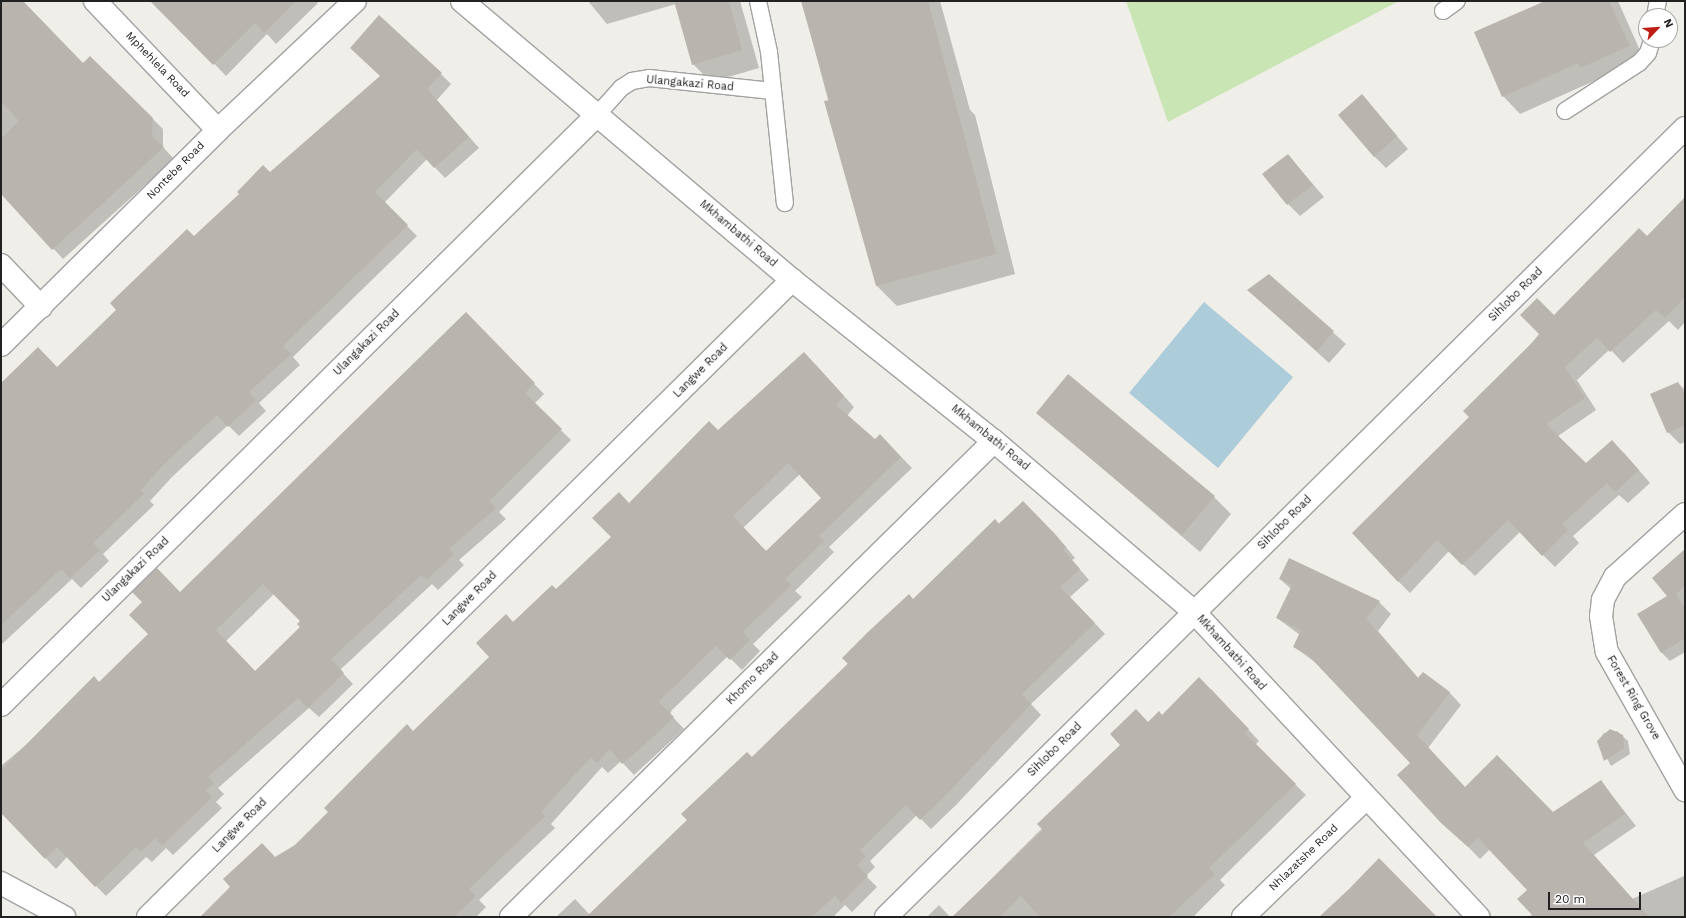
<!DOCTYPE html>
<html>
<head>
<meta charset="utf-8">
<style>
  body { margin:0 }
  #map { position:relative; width:1686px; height:918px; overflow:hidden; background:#f0eee8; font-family:"Work Sans",sans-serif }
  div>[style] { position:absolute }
  .grass>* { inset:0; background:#c8e5b3 }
  .water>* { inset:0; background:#adccd9 }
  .shadow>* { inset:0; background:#0003 }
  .building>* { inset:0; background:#b9b4ae }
  .roads { filter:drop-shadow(1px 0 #a2a2a2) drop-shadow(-1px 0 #a2a2a2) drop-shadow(0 1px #a2a2a2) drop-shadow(0 -1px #a2a2a2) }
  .service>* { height:16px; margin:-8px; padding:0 8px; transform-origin:8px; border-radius:8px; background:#fff }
  .minor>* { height:22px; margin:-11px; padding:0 11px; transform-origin:11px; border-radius:11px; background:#fff }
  span { translate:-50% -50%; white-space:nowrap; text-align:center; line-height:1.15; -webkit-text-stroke:3.5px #fff; paint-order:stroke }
  .street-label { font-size:11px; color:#212121 }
  .frame { position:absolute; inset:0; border:2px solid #212121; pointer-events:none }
  .north { position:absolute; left:1638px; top:8px; width:40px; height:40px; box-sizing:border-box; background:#fff; border:1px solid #a6a6a6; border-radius:50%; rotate:65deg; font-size:11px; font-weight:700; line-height:16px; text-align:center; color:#212121 }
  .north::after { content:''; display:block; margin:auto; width:14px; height:18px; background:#bf1e13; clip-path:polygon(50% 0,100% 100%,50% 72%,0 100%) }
  .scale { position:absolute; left:1548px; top:892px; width:93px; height:18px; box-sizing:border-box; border:2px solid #212121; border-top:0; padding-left:5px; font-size:12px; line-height:14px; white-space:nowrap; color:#212121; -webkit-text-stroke:3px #fff; paint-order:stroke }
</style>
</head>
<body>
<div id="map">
  <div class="grass">
    <div style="clip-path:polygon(1126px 1px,1399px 1px,1168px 122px)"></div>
  </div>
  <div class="water">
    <div style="clip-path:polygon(1204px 302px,1293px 377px,1218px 468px,1129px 393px)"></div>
  </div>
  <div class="shadow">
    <div style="clip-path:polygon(1px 1px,22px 1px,83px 64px,90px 57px,163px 129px,163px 147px,174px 159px,63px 259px,1px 192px)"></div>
    <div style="clip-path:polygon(154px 1px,316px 1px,318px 3px,276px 44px,267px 34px,226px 76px)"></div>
    <div style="clip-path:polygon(740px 1px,759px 68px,711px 82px,693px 64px,676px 4px,607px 24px,588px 1px)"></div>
    <div style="clip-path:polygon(802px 1px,940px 1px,970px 110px,975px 115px,1015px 274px,897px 306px,877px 286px)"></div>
    <div style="clip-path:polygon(1547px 1px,1618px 1px,1646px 64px,1598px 85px,1594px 81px,1520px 114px,1503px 96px)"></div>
    <div style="clip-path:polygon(441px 74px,451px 84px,437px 100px,479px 148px,445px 178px,427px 159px,384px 203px,417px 236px,293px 357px,300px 365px,259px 403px,266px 411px,239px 436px,228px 425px,172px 477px,150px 501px,154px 505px,103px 554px,109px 561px,81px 588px,72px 579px,1px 645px,1px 384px,57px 368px,194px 238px,270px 173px)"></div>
    <div style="clip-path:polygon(1373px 108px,1408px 149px,1386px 168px,1374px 156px)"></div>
    <div style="clip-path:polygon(1288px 155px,1324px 197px,1300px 216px,1288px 204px)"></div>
    <div style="clip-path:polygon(1685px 198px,1685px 322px,1678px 330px,1669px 321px,1623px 363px,1610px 349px,1577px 380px,1596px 410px,1558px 436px,1586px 465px,1624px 453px,1650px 483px,1628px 503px,1619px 495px,1573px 536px,1579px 543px,1555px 567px,1520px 532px,1475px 576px,1449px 551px,1410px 593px,1398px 581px,1470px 417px,1554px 316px,1647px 237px)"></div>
    <div style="clip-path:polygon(1269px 275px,1346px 344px,1329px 363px,1249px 290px)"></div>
    <div style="clip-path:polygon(evenodd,476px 324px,544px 394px,534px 404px,571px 440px,499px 512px,506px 519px,459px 560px,464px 565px,438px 590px,432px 584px,340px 670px,353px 684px,319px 717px,309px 708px,218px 788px,224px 794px,216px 802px,222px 808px,173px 855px,166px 848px,152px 862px,146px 857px,106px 896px,67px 857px,56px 869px,1px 812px,1px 766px,99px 683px,149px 634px,180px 593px,476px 324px,274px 594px,301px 621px,302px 627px,256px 672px,226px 641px,274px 594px)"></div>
    <div style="clip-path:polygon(evenodd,815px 364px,854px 407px,847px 416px,875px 440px,880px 435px,912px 468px,829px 547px,834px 552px,795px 591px,802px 597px,753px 644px,760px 651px,742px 670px,728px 656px,672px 710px,670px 714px,684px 729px,634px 775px,621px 761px,608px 773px,602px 767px,551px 824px,555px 828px,479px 900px,486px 907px,476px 917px,201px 917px,295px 845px,414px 732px,491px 657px,513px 622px,556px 590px,612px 537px,629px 504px,719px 431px,815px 364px,800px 474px,823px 498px,767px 552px,743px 528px,800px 474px)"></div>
    <div style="clip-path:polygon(1678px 383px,1685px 390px,1685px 442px,1680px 444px,1668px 432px)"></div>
    <div style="clip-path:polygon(1038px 413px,1214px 497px,1231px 514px,1200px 552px)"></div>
    <div style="clip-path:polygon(1023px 502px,1066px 547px,1075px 558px,1072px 560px,1089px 580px,1070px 597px,1105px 634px,1031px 704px,1041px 715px,956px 805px,931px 829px,917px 815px,870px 861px,875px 867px,866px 876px,877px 887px,852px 912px,845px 905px,833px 917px,556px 917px,575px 899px,590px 915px,913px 600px)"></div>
    <div style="clip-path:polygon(1290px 559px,1379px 602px,1391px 614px,1378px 631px,1419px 679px,1449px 692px,1461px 705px,1428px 748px,1465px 788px,1553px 814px,1601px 781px,1636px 826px,1594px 855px,1632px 899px,1684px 876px,1685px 917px,1529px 917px,1532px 914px,1529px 890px,1490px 849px,1480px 859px,1398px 775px,1411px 763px,1319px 665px,1294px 647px,1300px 635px,1277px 618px,1291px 589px,1280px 579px)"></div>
    <div style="clip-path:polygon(1685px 559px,1685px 652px,1670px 661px,1661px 652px,1668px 596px)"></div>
    <div style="clip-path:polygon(1211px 689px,1259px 741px,1255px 745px,1306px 795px,1220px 880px,1225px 885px,1193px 917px,953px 917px,1148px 723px)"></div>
    <div style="clip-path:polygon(1617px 731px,1628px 741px,1630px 754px,1611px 766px,1598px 741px,1604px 733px)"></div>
    <div style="clip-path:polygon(939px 905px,950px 917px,927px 917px)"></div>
  </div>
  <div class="building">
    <div style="clip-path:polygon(1px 1px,23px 1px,83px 63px,90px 56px,153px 118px,152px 136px,164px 147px,52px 250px,1px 194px,1px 139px,19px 121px,1px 102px)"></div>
    <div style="clip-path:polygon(150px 1px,296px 1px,264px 33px,255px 23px,213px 65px)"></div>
    <div style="clip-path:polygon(674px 1px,729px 1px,742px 50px,692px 65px)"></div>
    <div style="clip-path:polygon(801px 1px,928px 1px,996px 254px,876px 286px,824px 101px,829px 100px)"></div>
    <div style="clip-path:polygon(1545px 1px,1609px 1px,1630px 46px,1580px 68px,1578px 63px,1502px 97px,1474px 32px)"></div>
    <div style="clip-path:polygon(379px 15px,442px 73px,427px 89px,469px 137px,434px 168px,417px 149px,375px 192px,408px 225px,283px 346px,291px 354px,249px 392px,256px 400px,228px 427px,217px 415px,162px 466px,141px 490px,144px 494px,93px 543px,100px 550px,70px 578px,61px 569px,1px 625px,1px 383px,38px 347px,57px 367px,116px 310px,110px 303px,187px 229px,194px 236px,239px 194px,237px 192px,263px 165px,270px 172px,380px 76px,350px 48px)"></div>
    <div style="clip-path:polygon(1362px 94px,1397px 136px,1374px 157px,1338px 115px)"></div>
    <div style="clip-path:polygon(1288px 154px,1313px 185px,1287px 205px,1262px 174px)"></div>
    <div style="clip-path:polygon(1685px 197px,1685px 297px,1665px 318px,1656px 310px,1610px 352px,1597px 338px,1565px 367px,1585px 398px,1546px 424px,1586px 463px,1612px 440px,1639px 470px,1615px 492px,1607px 483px,1562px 524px,1568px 530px,1542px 556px,1508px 520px,1462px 565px,1437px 540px,1398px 582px,1352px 533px,1469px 417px,1463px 411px,1540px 335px,1520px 315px,1537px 298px,1554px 315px,1639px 228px,1647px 236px)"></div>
    <div style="clip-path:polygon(1269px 274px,1334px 331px,1317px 351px,1247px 290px)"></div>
    <div style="clip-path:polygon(evenodd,466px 312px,535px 383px,525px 393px,562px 429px,489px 501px,496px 508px,449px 549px,454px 554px,427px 580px,421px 575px,331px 659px,344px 673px,308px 708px,298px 698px,208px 777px,214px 783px,206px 791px,212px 797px,162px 846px,155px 838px,141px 852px,136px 847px,95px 887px,57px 847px,45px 859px,1px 813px,1px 770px,94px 676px,99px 682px,148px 634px,129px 615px,142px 602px,132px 592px,157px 568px,180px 592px,466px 312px,263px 584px,300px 621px,297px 624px,300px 627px,255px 671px,216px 630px,263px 584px)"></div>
    <div style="clip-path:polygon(evenodd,804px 352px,844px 396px,836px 405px,875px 439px,880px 434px,901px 457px,819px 536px,824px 541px,785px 579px,791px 585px,743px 632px,750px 640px,730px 660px,716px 646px,661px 699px,659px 702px,674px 717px,650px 740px,622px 764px,610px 749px,597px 763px,591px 757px,541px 812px,545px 816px,469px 889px,476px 896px,454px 917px,200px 917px,230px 887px,223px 879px,262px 843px,275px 857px,295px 845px,328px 812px,324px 808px,407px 724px,413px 731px,489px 657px,476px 643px,506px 614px,513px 622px,552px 585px,556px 589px,611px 537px,592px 518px,619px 492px,629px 503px,709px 421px,718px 430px,804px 352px,788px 463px,821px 498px,766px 551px,733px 516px,788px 463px)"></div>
    <div style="clip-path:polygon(1068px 374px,1215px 496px,1182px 535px,1036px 413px)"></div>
    <div style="clip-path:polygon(1678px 382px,1685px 396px,1685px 425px,1667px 433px,1650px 394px)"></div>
    <div style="clip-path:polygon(1023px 501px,1056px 535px,1066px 547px,1063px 550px,1080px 569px,1060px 587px,1095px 623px,1022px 694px,1031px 704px,946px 795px,920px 820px,906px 805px,860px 850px,866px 856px,857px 865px,868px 876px,841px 903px,835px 896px,812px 917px,586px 917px,687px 820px,681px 814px,747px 752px,752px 757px,848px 664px,842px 658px,868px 632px,909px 594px,913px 599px,995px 519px,999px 524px)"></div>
    <div style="clip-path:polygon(1685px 549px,1685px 586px,1676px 594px,1685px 608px,1685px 638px,1661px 653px,1637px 614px,1667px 596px,1652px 578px)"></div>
    <div style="clip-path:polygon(1289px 558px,1380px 601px,1366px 619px,1418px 678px,1423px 672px,1450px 692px,1417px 735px,1465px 787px,1497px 755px,1553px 812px,1601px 780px,1625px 814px,1583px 843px,1649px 917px,1534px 917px,1517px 899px,1527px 890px,1478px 838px,1468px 847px,1441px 823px,1397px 775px,1410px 763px,1307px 654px,1293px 647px,1301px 630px,1276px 618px,1292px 585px,1279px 579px)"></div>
    <div style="clip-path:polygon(1199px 677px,1249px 729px,1245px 733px,1296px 784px,1209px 868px,1215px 874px,1169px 917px,1040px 917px,1021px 896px,1000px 917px,952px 917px,1043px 830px,1037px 824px,1120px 745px,1110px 734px,1136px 709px,1148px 722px,1159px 711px,1162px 715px)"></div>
    <div style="clip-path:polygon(1610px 729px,1623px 735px,1624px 748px,1604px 761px,1597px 741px)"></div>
    <div style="clip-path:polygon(1379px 858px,1437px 917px,1319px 917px,1349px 889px)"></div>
  </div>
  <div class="roads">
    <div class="service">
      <div style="left:758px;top:1px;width:52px;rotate:77.8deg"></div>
      <div style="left:769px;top:52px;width:152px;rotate:84deg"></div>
      <div style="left:1443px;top:11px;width:17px;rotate:-36deg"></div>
      <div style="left:1655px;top:16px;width:15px;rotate:-79deg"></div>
      <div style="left:1565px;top:111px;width:88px;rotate:-33deg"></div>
      <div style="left:1639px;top:63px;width:13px;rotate:-48deg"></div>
      <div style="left:1648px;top:53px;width:14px;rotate:-73deg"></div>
      <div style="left:596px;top:116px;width:38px;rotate:-48deg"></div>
      <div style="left:621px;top:88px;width:13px;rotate:-32deg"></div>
      <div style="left:632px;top:81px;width:17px;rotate:-10deg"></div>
      <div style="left:649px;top:78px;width:124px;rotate:6deg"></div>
    </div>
    <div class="minor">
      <div style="left:95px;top:1px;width:178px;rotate:46.4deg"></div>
      <div style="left:462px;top:1px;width:432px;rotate:40.2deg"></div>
      <div style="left:792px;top:280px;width:258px;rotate:38.6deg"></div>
      <div style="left:994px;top:441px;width:263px;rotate:40.5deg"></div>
      <div style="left:1194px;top:612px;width:417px;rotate:47deg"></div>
      <div style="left:1px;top:265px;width:58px;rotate:46.4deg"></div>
      <div style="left:1px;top:345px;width:305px;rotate:-44.7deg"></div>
      <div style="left:218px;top:130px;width:188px;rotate:-43.3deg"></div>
      <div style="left:1685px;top:514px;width:94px;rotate:138deg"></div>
      <div style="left:1615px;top:577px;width:26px;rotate:118deg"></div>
      <div style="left:1603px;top:600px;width:16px;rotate:97deg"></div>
      <div style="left:1601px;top:616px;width:36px;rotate:81deg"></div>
      <div style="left:1607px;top:652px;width:159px;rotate:60.5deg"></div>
      <div style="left:1px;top:705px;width:837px;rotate:-44.71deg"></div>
      <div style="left:1px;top:883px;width:72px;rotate:28.4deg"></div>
      <div style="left:148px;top:917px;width:906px;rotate:-44.69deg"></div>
      <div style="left:511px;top:917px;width:678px;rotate:-44.58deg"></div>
      <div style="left:886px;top:917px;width:1123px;rotate:-44.64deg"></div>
      <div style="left:1243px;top:917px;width:170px;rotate:-44deg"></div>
    </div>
  </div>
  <div class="street-label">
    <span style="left:157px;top:65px;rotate:46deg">Mphehlela Road</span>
    <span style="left:690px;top:84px;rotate:5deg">Ulangakazi Road</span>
    <span style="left:176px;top:171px;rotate:-45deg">Nontebe Road</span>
    <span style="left:738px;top:234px;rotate:40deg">Mkhambathi Road</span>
    <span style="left:1516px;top:295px;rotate:-45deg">Sihlobo Road</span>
    <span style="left:367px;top:343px;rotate:-45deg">Ulangakazi Road</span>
    <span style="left:701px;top:371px;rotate:-45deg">Langwe Road</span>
    <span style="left:990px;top:438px;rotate:39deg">Mkhambathi Road</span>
    <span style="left:1285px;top:523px;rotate:-45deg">Sihlobo Road</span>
    <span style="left:136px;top:570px;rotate:-44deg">Ulangakazi Road</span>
    <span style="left:470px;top:599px;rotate:-45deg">Langwe Road</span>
    <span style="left:1231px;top:653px;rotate:48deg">Mkhambathi Road</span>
    <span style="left:753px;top:679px;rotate:-45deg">Khomo Road</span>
    <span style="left:1633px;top:698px;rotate:60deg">Forest Ring Grove</span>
    <span style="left:1055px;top:750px;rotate:-45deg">Sihlobo Road</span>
    <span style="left:240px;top:826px;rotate:-45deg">Langwe Road</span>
    <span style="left:1304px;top:858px;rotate:-44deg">Nhlazatshe Road</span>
  </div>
  <div class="frame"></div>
  <div class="north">N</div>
  <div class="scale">20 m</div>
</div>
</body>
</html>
